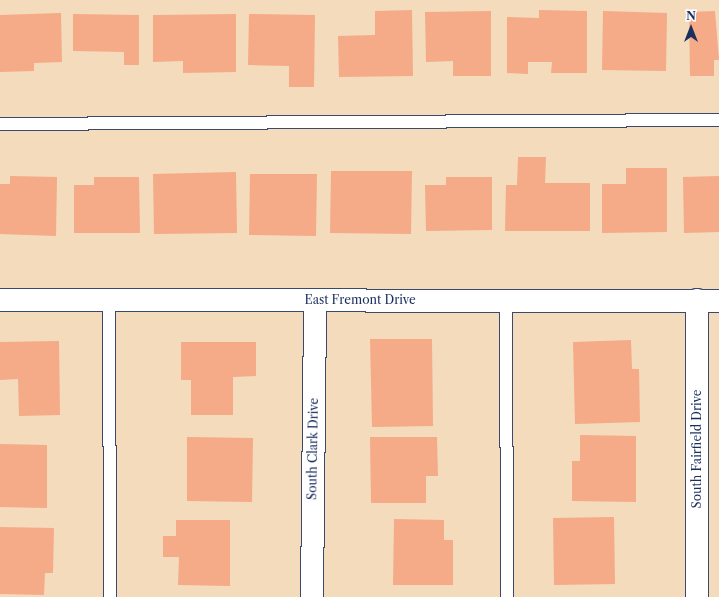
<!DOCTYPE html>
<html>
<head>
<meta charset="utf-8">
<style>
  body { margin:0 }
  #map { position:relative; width:719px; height:597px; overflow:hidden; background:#f3dbbc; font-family:"Libre Caslon Text",serif }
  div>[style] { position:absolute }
  .building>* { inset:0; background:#f5aa88 }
  .roads { filter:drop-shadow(1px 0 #3b496c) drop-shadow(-1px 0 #3b496c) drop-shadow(0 1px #3b496c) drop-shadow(0 -1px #3b496c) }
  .service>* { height:12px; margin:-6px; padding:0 6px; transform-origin:6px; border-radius:6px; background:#fff }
  .minor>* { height:22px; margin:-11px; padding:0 11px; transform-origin:11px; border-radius:11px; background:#fff }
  span { translate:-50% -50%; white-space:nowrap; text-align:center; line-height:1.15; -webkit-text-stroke:4px #fff; paint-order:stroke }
  .street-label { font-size:12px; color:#1b2f5e }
  .north { position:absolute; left:671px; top:8px; width:40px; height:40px; -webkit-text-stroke:3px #fff; paint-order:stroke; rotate:0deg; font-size:11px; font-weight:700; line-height:16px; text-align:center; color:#1b2f5e }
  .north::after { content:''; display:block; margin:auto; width:14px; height:18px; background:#1b2f5e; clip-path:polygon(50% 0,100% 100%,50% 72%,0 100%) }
</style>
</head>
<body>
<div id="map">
  <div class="building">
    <div style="clip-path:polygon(412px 10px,413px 76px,339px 77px,338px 36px,375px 35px,375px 11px)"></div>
    <div style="clip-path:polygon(539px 10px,587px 11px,587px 73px,551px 73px,552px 62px,528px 62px,528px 74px,507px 73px,507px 17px,539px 18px)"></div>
    <div style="clip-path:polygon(491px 11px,491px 76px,453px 76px,453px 61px,426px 62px,425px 12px)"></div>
    <div style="clip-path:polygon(603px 11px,667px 13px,666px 71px,602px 70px)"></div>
    <div style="clip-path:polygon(715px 11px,719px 60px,714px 60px,714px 76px,690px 76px,689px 12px)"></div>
    <div style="clip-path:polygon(61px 13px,62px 62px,34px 63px,34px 71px,0 72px,0 15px)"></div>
    <div style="clip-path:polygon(73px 14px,139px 15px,139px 65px,124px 65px,124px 52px,73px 51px)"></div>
    <div style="clip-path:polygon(236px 14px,236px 72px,183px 73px,183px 61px,153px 62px,153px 15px)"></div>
    <div style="clip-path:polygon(249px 14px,315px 15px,314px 87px,289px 87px,289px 66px,248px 65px)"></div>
    <div style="clip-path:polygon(518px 157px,546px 157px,545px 183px,590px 183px,590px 231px,505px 231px,506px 185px,517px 185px)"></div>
    <div style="clip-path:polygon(626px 168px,667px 168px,667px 232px,602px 233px,602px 184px,626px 184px)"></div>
    <div style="clip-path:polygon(331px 171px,412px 171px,411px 234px,330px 233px)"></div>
    <div style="clip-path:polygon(236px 172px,237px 233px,154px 234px,153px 174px)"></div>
    <div style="clip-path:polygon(250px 174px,317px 174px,316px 236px,249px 235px)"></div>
    <div style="clip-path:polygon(10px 176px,57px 177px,56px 236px,0 234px,0 184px,10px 184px)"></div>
    <div style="clip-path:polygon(719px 176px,719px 232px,684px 233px,683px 177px)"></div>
    <div style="clip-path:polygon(94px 177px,139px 177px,140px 233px,74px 233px,74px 185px,94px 185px)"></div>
    <div style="clip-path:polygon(446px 177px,492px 177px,492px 230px,426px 231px,425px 185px,446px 185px)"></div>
    <div style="clip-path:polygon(370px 339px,432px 339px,433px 426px,372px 427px)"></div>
    <div style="clip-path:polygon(631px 340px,632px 369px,639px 369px,640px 422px,575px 424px,573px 342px)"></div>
    <div style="clip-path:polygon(59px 341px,60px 415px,19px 416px,18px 379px,0 380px,0 342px)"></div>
    <div style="clip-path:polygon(181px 342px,256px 342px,256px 376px,233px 377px,233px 415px,191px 415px,191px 380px,181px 380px)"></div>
    <div style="clip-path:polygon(580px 435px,636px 436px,636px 502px,572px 501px,572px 461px,580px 461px)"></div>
    <div style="clip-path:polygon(187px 437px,253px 438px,252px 502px,187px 501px)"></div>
    <div style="clip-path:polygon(370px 437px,437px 437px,438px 476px,426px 476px,426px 503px,371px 503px)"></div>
    <div style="clip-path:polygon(0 444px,47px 445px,47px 508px,0 507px)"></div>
    <div style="clip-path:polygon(614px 517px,615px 584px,554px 585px,553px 518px)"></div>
    <div style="clip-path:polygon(394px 519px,444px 520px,444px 540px,453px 540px,453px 585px,393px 585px)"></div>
    <div style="clip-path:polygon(176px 520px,230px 520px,230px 586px,178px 585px,179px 557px,163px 557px,163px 536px,176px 536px)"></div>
    <div style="clip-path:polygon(0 527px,54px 528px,53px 573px,45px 573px,44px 595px,0 594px)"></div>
  </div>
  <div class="roads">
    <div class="service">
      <div style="left:0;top:124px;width:719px;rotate:-0.32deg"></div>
      <div style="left:109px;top:300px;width:297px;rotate:89.8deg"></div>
      <div style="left:506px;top:300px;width:297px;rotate:89.8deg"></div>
    </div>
    <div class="minor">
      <div style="left:0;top:300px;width:719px;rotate:0.08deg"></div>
      <div style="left:697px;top:300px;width:297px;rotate:90deg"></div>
      <div style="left:312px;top:597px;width:297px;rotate:-89.4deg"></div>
    </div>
  </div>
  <div class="street-label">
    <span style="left:360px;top:300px">East Fremont Drive</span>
    <span style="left:313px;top:449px;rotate:-89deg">South Clark Drive</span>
    <span style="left:697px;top:449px;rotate:-90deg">South Fairfield Drive</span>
  </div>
  <div class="north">N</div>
</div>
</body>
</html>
